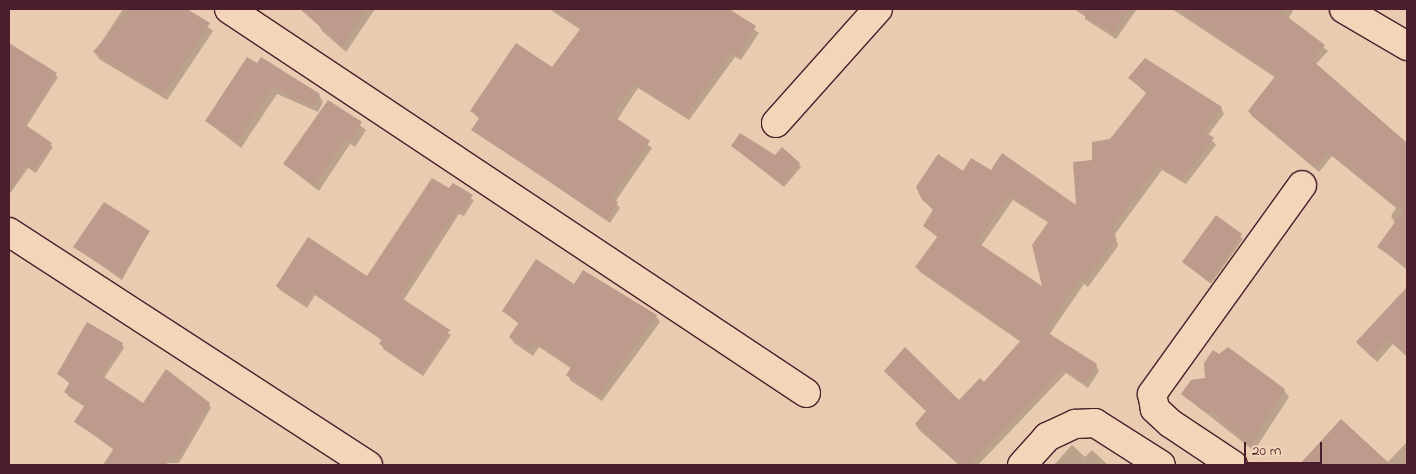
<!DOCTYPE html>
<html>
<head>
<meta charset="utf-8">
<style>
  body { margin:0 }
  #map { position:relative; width:1416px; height:474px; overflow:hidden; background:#e9cbb1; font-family:"Indie Flower",sans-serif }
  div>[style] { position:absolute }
  .shadow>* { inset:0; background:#0003 }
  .building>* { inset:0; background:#bc9a8c }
  .roads { filter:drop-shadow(1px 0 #4a1f2b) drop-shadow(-1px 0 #4a1f2b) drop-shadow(0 1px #4a1f2b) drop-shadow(0 -1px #4a1f2b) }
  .minor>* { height:28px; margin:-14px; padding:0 14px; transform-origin:14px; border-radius:14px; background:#f3d6b9 }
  span { translate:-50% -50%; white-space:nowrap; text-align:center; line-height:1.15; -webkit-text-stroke:4.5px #f3d6b9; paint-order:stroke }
  .frame { position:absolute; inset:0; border:10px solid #4a1f2b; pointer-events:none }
  .scale { position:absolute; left:1244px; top:442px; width:78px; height:22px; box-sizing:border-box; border:2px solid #4a1f2b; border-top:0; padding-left:6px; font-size:15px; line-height:18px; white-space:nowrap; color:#4a1f2b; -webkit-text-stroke:4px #f3d6b9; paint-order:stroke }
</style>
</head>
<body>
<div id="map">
  <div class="shadow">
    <div style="clip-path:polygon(123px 9px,184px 9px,213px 31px,167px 100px,99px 59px,95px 52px)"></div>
    <div style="clip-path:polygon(323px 9px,375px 9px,346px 52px,322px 31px,316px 19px)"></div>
    <div style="clip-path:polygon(549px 9px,667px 9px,686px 22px,694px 9px,727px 9px,759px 33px,741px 60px,735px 57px,689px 120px,638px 88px,617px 120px,652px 148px,615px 202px,620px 208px,610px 223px,473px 130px,480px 120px,472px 111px,553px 69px,581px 30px)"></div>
    <div style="clip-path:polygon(1085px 9px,1137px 9px,1116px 39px,1085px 19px)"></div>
    <div style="clip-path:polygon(1172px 9px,1294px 9px,1288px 19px,1328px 51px,1316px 64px,1407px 143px,1407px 270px,1379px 247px,1395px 223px,1391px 216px,1396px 208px,1332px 156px,1319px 172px,1252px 116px,1249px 111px,1276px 78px)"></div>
    <div style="clip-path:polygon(28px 56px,58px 77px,26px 127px,53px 147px,36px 173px,28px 168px,9px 195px,9px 85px)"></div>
    <div style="clip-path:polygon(248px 59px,319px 95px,323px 102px,318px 112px,277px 94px,241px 148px,206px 121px)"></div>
    <div style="clip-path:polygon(evenodd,1130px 78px,1221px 108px,1224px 114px,1208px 135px,1216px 145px,1186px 184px,1162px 170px,1115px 234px,1118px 246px,1088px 287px,1084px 284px,1049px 335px,1096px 365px,1099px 371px,1088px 388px,1066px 373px,978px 465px,959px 465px,919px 430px,916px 425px,927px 412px,885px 372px,959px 402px,984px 383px,1021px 342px,920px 272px,917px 267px,938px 238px,924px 226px,934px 211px,923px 200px,963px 173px,992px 172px,1078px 208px,1093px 161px,1147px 94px,1130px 78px,1013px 200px,1049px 223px,1044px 289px,981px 246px,1013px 200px)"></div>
    <div style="clip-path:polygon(328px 102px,366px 130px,355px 147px,350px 144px,319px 191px,284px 164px)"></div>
    <div style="clip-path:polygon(732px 146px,799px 164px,801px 167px,784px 187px)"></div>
    <div style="clip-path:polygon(449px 189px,474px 200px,464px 216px,459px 214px,403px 301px,451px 335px,423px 376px,383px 349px,383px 341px,315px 295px,307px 308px,280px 290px,277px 286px,368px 277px)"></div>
    <div style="clip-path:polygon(1216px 216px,1243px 239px,1211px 284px,1184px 262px)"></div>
    <div style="clip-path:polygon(149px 232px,122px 280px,75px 247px)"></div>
    <div style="clip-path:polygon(574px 286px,656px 316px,660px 322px,602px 401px,571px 381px,568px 375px,572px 369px,539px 347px,533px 356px,514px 343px,510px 337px,519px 324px,503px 311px)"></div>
    <div style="clip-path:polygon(1407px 289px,1407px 357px,1393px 344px,1377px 362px,1357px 343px)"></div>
    <div style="clip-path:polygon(122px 344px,124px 348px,104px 378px,144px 405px,209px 404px,211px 408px,179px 463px,104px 465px,114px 450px,76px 422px,85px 407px,68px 396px,70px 384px,59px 374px)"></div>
    <div style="clip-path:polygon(1284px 390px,1289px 397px,1254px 451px,1182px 394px)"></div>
    <div style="clip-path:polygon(1341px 421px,1387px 463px,1407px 442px,1407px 465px,1301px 465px)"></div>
    <div style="clip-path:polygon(1072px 445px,1085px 457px,1092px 450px,1108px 465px,1054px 465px)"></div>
  </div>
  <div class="building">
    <div style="clip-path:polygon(129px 9px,187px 9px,210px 23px,163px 94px,93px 52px)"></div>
    <div style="clip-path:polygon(300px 9px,366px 9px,342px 46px)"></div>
    <div style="clip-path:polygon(553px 9px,729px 9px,756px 26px,738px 56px,732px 52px,686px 115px,634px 84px,613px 116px,650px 141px,611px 198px,618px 202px,607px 219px,471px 130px,480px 117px,470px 111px,516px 43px,552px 67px,581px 28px)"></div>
    <div style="clip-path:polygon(1074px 9px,1130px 9px,1112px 34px)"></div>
    <div style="clip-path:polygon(1177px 9px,1277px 9px,1325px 45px,1312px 60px,1407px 143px,1407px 267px,1377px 247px,1403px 211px,1328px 152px,1315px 167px,1248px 111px,1276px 75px)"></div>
    <div style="clip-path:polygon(9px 43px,57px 73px,24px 124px,52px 143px,34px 170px,26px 165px,9px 193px)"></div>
    <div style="clip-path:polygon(247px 57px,257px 63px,261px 57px,320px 94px,314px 106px,273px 87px,237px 141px,205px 121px)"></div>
    <div style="clip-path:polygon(evenodd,1145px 58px,1222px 107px,1204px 131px,1214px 138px,1182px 179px,1158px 165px,1113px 228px,1116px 239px,1084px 282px,1080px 279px,1045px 331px,1097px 364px,1085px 383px,1063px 368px,970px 465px,960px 465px,915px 424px,926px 411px,884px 371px,905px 347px,959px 400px,980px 378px,984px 382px,1021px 340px,915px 267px,938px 236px,923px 226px,934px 208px,922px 200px,916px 187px,938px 154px,963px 171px,971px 158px,991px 170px,1002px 153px,1076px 205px,1073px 162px,1092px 160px,1092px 142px,1110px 139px,1147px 92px,1128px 78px,1145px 58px,1009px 196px,1049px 221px,1032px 245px,1042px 286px,977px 242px,1009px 196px)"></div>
    <div style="clip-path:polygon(328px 100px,362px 122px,350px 141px,346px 137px,315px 185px,283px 164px)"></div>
    <div style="clip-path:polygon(740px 133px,775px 155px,782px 147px,800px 163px,782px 184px,731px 146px)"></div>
    <div style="clip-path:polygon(432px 178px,449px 188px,453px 183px,473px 195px,461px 212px,457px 210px,400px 297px,450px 330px,420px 373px,379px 344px,382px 339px,312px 292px,304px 304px,276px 286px,308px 237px,367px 276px)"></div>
    <div style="clip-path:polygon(104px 202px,150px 231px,120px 277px,73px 247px)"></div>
    <div style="clip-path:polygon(1216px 215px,1242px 234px,1209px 282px,1182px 262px)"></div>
    <div style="clip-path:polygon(536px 259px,574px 284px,583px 270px,657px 315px,599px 396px,566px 375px,572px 366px,535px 342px,530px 350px,509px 337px,519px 322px,502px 311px)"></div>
    <div style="clip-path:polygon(1407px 287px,1407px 355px,1389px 340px,1373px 358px,1356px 342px)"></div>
    <div style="clip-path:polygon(87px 322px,123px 343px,101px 375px,143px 403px,166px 369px,210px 403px,177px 459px,171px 456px,166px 465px,103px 465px,114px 448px,74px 422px,85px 405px,64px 392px,70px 382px,57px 374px)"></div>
    <div style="clip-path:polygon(1228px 347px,1285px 389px,1250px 445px,1212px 411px,1205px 412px,1181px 394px,1191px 380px,1205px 378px,1204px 363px,1213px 350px,1219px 354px)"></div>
    <div style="clip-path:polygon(1341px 419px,1352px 429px,1391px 465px,1299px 465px)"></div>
  </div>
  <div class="roads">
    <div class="minor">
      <div style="left:229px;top:9px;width:693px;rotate:33.64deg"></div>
      <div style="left:1344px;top:9px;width:73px;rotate:30.4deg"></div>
      <div style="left:776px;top:123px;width:153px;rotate:-48.2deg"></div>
      <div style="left:9px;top:232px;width:428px;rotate:33deg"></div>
      <div style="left:1022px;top:465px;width:38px;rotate:-48deg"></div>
      <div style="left:1047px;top:437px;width:31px;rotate:-25deg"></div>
      <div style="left:1075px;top:424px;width:20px;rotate:-3deg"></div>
      <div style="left:1095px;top:423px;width:78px;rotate:32.5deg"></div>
      <div style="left:1233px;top:465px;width:76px;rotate:-146.3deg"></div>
      <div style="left:1170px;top:423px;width:21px;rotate:-137deg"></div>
      <div style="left:1155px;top:409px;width:15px;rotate:-101deg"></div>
      <div style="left:1152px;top:394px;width:257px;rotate:-54.3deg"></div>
    </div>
  </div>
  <div class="frame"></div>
  <div class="scale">20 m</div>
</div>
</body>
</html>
